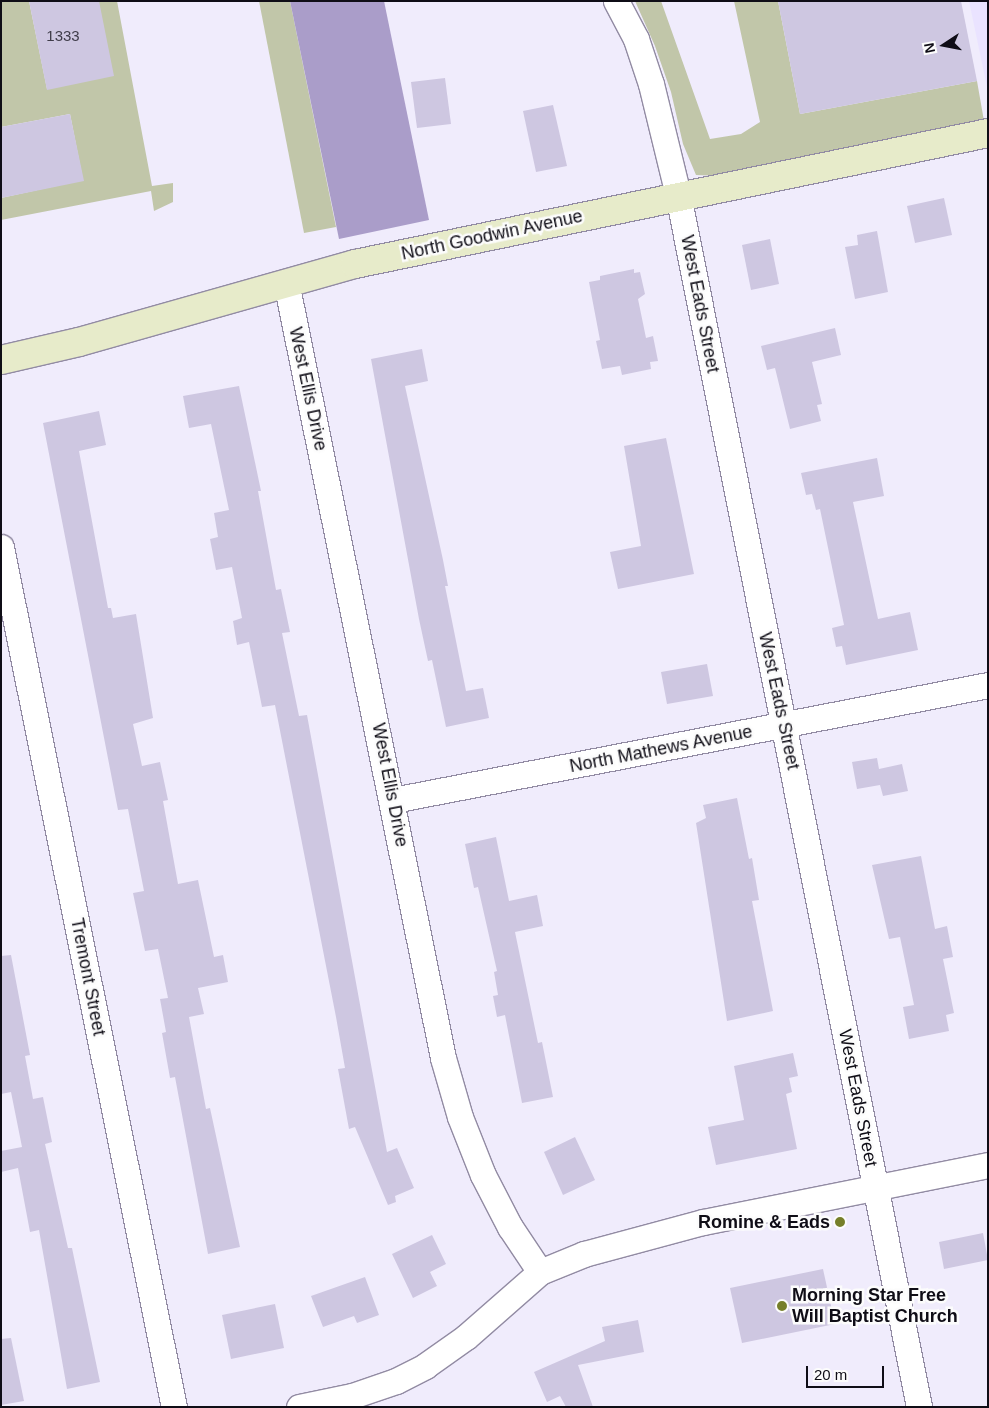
<!DOCTYPE html>
<html>
<head>
<meta charset="utf-8">
<style>
  body { margin:0 }
  #map { position:relative; width:989px; height:1408px; overflow:hidden; background:#f0ecfc; font-family:Arial,sans-serif }
  div>[style] { position:absolute }
  .built>* { inset:0; background:#eae3ff }
  .green>* { inset:0; background:#c1c6a9 }
  .water>* { inset:0; background:#aa9dc9 }
  .building>* { inset:0; background:#cec7e1 }
  .roads { filter:drop-shadow(1px 0 #928ba3) drop-shadow(-1px 0 #928ba3) drop-shadow(0 1px #928ba3) drop-shadow(0 -1px #928ba3) }
  .street>* { height:25px; margin:-12.5px; padding:0 12.5px; transform-origin:12.5px; border-radius:12.5px; background:#fff }
  .secondary>* { height:28px; margin:-14px; padding:0 14px; transform-origin:14px; border-radius:14px; background:#e7ebca }
  .dots>* { width:14px; height:14px; translate:-50% -50%; box-sizing:border-box; border:2px solid #fcfcfc; border-radius:50% }
  span { translate:-50% -50%; white-space:nowrap; text-align:center; line-height:1.15; -webkit-text-stroke:5px #fcfcfc; paint-order:stroke }
  .number-label { font-size:15px; color:#3f3c49 }
  .number-label span { -webkit-text-stroke-width:0 }
  .street-label { font-size:18px; color:#0f0d16 }
  .poi-label { font-size:18px; color:#0f0d16; font-weight:700 }
  .right { translate:-100% -50%; text-align:right }
  .left { translate:0 -50%; text-align:left }
  .frame { position:absolute; inset:0; border:2px solid #0f0d16; pointer-events:none }
  .north { position:absolute; left:919px; top:20px; width:50px; height:50px; -webkit-text-stroke:4px #fcfcfc; paint-order:stroke; rotate:259deg; font-size:14px; font-weight:700; line-height:20px; text-align:center; color:#0f0d16 }
  .north::after { content:''; display:block; margin:auto; width:18px; height:22px; background:#0f0d16; clip-path:polygon(50% 0,100% 100%,50% 72%,0 100%) }
  .scale { position:absolute; left:806px; top:1366px; width:78px; height:22px; box-sizing:border-box; border:2px solid #0f0d16; border-top:0; padding-left:6px; font-size:15px; line-height:18px; white-space:nowrap; color:#0f0d16; -webkit-text-stroke:4px #fcfcfc; paint-order:stroke }
</style>
</head>
<body>
<div id="map">
  <div class="built">
    <div style="clip-path:polygon(969px 1px,988px 1px,988px 92px)"></div>
  </div>
  <div class="green">
    <div style="clip-path:polygon(1px 1px,29px 1px,47px 89px,99px 1px,117px 1px,152px 186px,173px 183px,173px 202px,154px 211px,151px 191px,1px 220px,1px 198px,83px 180px,70px 114px,1px 127px)"></div>
    <div style="clip-path:polygon(259px 1px,290px 1px,336px 227px,304px 233px)"></div>
    <div style="clip-path:polygon(635px 1px,661px 1px,710px 139px,741px 134px,760px 122px,734px 1px,778px 1px,800px 114px,977px 81px,984px 121px,723px 176px,696px 175px,683px 144px,671px 92px,655px 46px)"></div>
  </div>
  <div class="water">
    <div style="clip-path:polygon(290px 1px,384px 1px,429px 220px,339px 239px)"></div>
  </div>
  <div class="building">
    <div style="clip-path:polygon(29px 1px,99px 1px,114px 76px,47px 90px)"></div>
    <div style="clip-path:polygon(778px 1px,961px 1px,977px 81px,800px 114px)"></div>
    <div style="clip-path:polygon(445px 78px,451px 124px,417px 128px,411px 82px)"></div>
    <div style="clip-path:polygon(553px 105px,567px 166px,536px 172px,523px 111px)"></div>
    <div style="clip-path:polygon(70px 114px,84px 181px,1px 198px,1px 127px)"></div>
    <div style="clip-path:polygon(944px 198px,952px 235px,915px 243px,907px 206px)"></div>
    <div style="clip-path:polygon(877px 231px,888px 292px,855px 299px,845px 247px,858px 245px,857px 235px)"></div>
    <div style="clip-path:polygon(770px 239px,779px 284px,751px 290px,742px 245px)"></div>
    <div style="clip-path:polygon(634px 269px,634px 273px,640px 272px,645px 294px,638px 299px,646px 338px,653px 336px,658px 361px,650px 362px,651px 369px,622px 375px,620px 366px,602px 369px,596px 341px,600px 340px,589px 282px,600px 280px,600px 276px)"></div>
    <div style="clip-path:polygon(835px 328px,841px 355px,812px 362px,822px 404px,817px 405px,821px 421px,790px 429px,775px 368px,767px 370px,761px 346px)"></div>
    <div style="clip-path:polygon(422px 349px,428px 381px,405px 386px,443px 560px,448px 586px,445px 586px,466px 691px,483px 688px,489px 718px,446px 727px,432px 660px,428px 661px,419px 619px,371px 359px)"></div>
    <div style="clip-path:polygon(239px 386px,261px 491px,258px 491px,276px 590px,281px 589px,290px 632px,282px 633px,299px 716px,307px 715px,387px 1152px,397px 1148px,414px 1188px,395px 1196px,396px 1202px,388px 1205px,355px 1127px,349px 1129px,338px 1069px,345px 1068px,336px 1017px,275px 705px,262px 707px,249px 642px,237px 645px,233px 621px,242px 618px,232px 567px,216px 570px,210px 539px,218px 537px,214px 513px,229px 510px,211px 424px,189px 428px,183px 396px)"></div>
    <div style="clip-path:polygon(99px 411px,106px 445px,79px 451px,108px 608px,111px 608px,113px 618px,136px 614px,153px 718px,133px 724px,142px 766px,160px 762px,168px 800px,163px 801px,178px 884px,198px 880px,214px 957px,223px 955px,228px 982px,198px 988px,204px 1014px,189px 1017px,206px 1109px,210px 1108px,240px 1247px,208px 1254px,175px 1077px,170px 1078px,162px 1033px,166px 1032px,160px 999px,168px 998px,158px 949px,145px 951px,133px 893px,144px 891px,128px 809px,118px 810px,43px 423px)"></div>
    <div style="clip-path:polygon(666px 438px,694px 574px,618px 589px,610px 552px,641px 546px,624px 446px)"></div>
    <div style="clip-path:polygon(877px 458px,884px 496px,853px 502px,878px 619px,910px 612px,918px 650px,846px 665px,842px 646px,836px 647px,832px 628px,844px 625px,820px 509px,816px 510px,812px 494px,806px 495px,801px 473px)"></div>
    <div style="clip-path:polygon(707px 664px,713px 696px,667px 704px,661px 672px)"></div>
    <div style="clip-path:polygon(877px 758px,879px 769px,902px 764px,908px 791px,883px 796px,880px 785px,857px 789px,852px 762px)"></div>
    <div style="clip-path:polygon(737px 798px,749px 859px,752px 858px,759px 900px,752px 901px,773px 1011px,727px 1021px,696px 823px,706px 818px,703px 805px)"></div>
    <div style="clip-path:polygon(496px 837px,509px 901px,537px 895px,543px 926px,515px 932px,538px 1043px,542px 1042px,553px 1097px,522px 1103px,505px 1015px,497px 1017px,493px 996px,498px 995px,494px 972px,497px 971px,478px 887px,474px 888px,465px 844px)"></div>
    <div style="clip-path:polygon(921px 856px,935px 929px,947px 926px,953px 957px,943px 959px,954px 1013px,946px 1015px,949px 1031px,909px 1039px,903px 1007px,914px 1005px,900px 937px,889px 939px,872px 865px)"></div>
    <div style="clip-path:polygon(11px 955px,30px 1055px,25px 1056px,33px 1099px,43px 1097px,52px 1142px,45px 1144px,68px 1248px,72px 1248px,100px 1382px,67px 1389px,39px 1230px,30px 1232px,18px 1168px,1px 1172px,1px 1151px,22px 1147px,11px 1092px,1px 1094px,1px 956px)"></div>
    <div style="clip-path:polygon(793px 1053px,798px 1076px,789px 1078px,792px 1092px,786px 1094px,797px 1149px,716px 1165px,708px 1127px,744px 1120px,734px 1066px)"></div>
    <div style="clip-path:polygon(575px 1137px,595px 1180px,563px 1195px,544px 1152px)"></div>
    <div style="clip-path:polygon(983px 1233px,988px 1260px,944px 1269px,939px 1242px)"></div>
    <div style="clip-path:polygon(432px 1235px,446px 1264px,430px 1272px,437px 1286px,413px 1298px,392px 1254px)"></div>
    <div style="clip-path:polygon(823px 1269px,835px 1324px,742px 1343px,730px 1288px)"></div>
    <div style="clip-path:polygon(365px 1277px,379px 1315px,357px 1323px,354px 1316px,323px 1327px,311px 1296px)"></div>
    <div style="clip-path:polygon(275px 1304px,284px 1348px,231px 1359px,222px 1315px)"></div>
    <div style="clip-path:polygon(638px 1320px,644px 1352px,578px 1365px,593px 1407px,566px 1407px,560px 1396px,547px 1402px,534px 1372px,605px 1341px,602px 1327px)"></div>
    <div style="clip-path:polygon(11px 1338px,24px 1401px,1px 1405px,1px 1339px)"></div>
  </div>
  <div class="roads">
    <div class="street">
      <div style="left:616px;top:1px;width:43px;rotate:62.2deg"></div>
      <div style="left:636px;top:39px;width:47px;rotate:71.6deg"></div>
      <div style="left:651px;top:84px;width:114px;rotate:76.3deg"></div>
      <div style="left:678px;top:195px;width:1236px;rotate:78.75deg"></div>
      <div style="left:286px;top:282px;width:792px;rotate:78.56deg"></div>
      <div style="left:443px;top:1058px;width:61px;rotate:73.9deg"></div>
      <div style="left:460px;top:1117px;width:62px;rotate:68.4deg"></div>
      <div style="left:483px;top:1175px;width:59px;rotate:62.6deg"></div>
      <div style="left:510px;top:1227px;width:54px;rotate:56.3deg"></div>
      <div style="left:1px;top:547px;width:877px;rotate:78.63deg"></div>
      <div style="left:393px;top:800px;width:606px;rotate:-10.94deg"></div>
      <div style="left:299px;top:1407px;width:54px;rotate:-11.7deg"></div>
      <div style="left:352px;top:1396px;width:46px;rotate:-18.8deg"></div>
      <div style="left:396px;top:1381px;width:33px;rotate:-27deg"></div>
      <div style="left:425px;top:1366px;width:50px;rotate:-35.3deg"></div>
      <div style="left:466px;top:1337px;width:98px;rotate:-41.3deg"></div>
      <div style="left:540px;top:1272px;width:48px;rotate:-22.2deg"></div>
      <div style="left:584px;top:1254px;width:123px;rotate:-15.1deg"></div>
      <div style="left:703px;top:1222px;width:291px;rotate:-11.3deg"></div>
    </div>
    <div class="secondary">
      <div style="left:1px;top:360px;width:80px;rotate:-13deg"></div>
      <div style="left:79px;top:342px;width:287px;rotate:-15.8deg"></div>
      <div style="left:355px;top:264px;width:646px;rotate:-11.69deg"></div>
    </div>
  </div>
  <div class="dots">
    <div style="left:840px;top:1222px;background:#767f2a"></div>
    <div style="left:782px;top:1306px;background:#767f2a"></div>
  </div>
  <div class="number-label">
    <span style="left:63px;top:36px">1333</span>
  </div>
  <div class="street-label">
    <span style="left:492px;top:235px;rotate:-12deg">North Goodwin Avenue</span>
    <span style="left:700px;top:304px;rotate:79deg">West Eads Street</span>
    <span style="left:308px;top:389px;rotate:78deg">West Ellis Drive</span>
    <span style="left:779px;top:701px;rotate:78deg">West Eads Street</span>
    <span style="left:661px;top:749px;rotate:-11deg">North Mathews Avenue</span>
    <span style="left:390px;top:785px;rotate:79deg">West Ellis Drive</span>
    <span style="left:88px;top:977px;rotate:79deg">Tremont Street</span>
    <span style="left:858px;top:1098px;rotate:79deg">West Eads Street</span>
  </div>
  <div class="poi-label">
    <span class="right" style="left:830px;top:1222px">Romine &amp; Eads</span>
    <span class="left" style="left:792px;top:1306px">Morning Star Free<br>Will Baptist Church</span>
  </div>
  <div class="frame"></div>
  <div class="north">N</div>
  <div class="scale">20 m</div>
</div>
</body>
</html>
